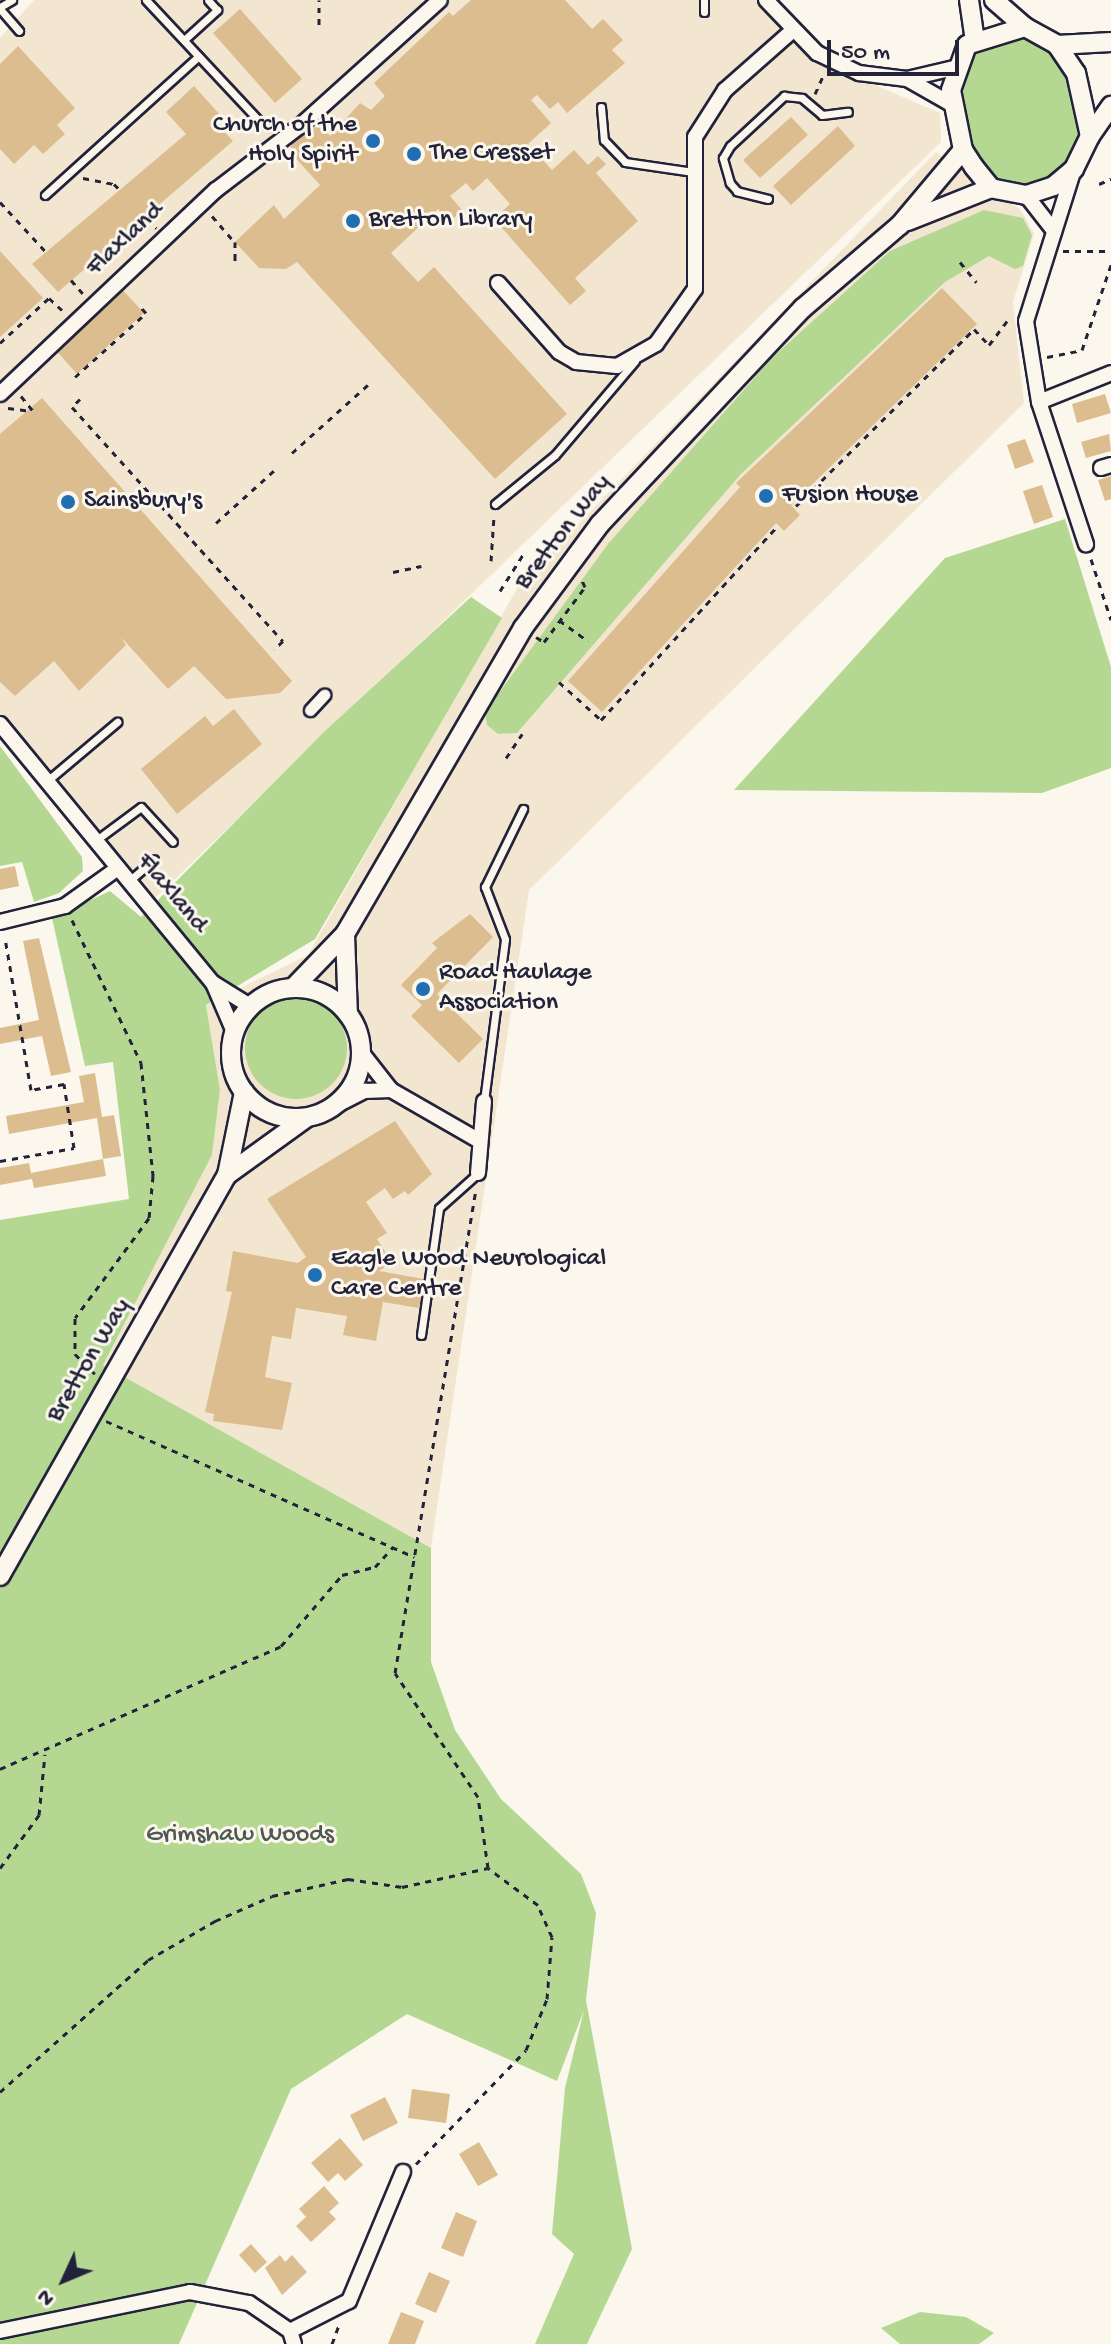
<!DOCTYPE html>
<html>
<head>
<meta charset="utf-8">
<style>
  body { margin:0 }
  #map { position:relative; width:1111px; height:2344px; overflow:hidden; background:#fbf7ec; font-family:"Gochi Hand",sans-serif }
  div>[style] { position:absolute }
  .built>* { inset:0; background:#f2e6d0 }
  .green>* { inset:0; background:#b4d892 }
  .round { border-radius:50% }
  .building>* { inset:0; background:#dcbd8f }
  .path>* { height:3px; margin-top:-1.5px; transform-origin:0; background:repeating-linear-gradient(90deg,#22223b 0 6px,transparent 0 12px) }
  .roads { filter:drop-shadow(2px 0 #22223b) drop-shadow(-2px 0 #22223b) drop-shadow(0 2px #22223b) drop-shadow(0 -2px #22223b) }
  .service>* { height:7px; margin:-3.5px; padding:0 3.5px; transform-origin:3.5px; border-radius:3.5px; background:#fbf7ec }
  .pedestrian>* { height:11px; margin:-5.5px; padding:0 5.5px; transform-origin:5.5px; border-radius:5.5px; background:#fbf7ec }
  .minor>* { height:14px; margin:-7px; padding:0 7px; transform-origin:7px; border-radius:7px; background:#fbf7ec }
  .tertiary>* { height:18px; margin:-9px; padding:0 9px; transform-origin:9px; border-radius:9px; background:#fbf7ec }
  .tertiary>.ring { margin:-9px; padding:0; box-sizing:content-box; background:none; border:18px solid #fbf7ec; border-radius:50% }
  .dots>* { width:22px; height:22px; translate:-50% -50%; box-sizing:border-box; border:4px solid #fbf7ec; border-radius:50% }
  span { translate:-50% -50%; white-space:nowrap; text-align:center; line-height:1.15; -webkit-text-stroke:6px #fbf7ec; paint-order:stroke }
  .poi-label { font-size:26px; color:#22223b }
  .right { translate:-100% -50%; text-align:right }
  .left { translate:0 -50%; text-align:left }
  .street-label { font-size:26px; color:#22223b }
  .park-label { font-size:26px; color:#4e5955 }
  .north { position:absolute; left:24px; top:2240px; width:80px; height:80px; -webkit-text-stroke:6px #fbf7ec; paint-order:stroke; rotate:226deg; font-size:22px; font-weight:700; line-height:32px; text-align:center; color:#22223b }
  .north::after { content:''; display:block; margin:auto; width:28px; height:36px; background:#22223b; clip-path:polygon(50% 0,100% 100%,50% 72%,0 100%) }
  .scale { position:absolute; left:827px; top:40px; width:132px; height:36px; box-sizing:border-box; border:4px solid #22223b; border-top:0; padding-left:10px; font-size:24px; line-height:28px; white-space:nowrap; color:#22223b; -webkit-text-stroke:6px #fbf7ec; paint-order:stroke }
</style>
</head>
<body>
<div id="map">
  <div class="built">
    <div style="clip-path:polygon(34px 0,759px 0,815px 59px,940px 113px,941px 142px,151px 902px,0 717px,0 38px)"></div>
    <div style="clip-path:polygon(936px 152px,1021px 210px,1034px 234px,1013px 302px,1024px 403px,529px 890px,431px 1548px,103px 1365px,212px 1155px,220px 1090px,206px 1005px,308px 955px,518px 587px)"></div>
  </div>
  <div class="green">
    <div style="clip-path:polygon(1008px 28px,1057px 45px,1089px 121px,1074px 169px,1013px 195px,974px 167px,953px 105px,967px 45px)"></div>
    <div style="clip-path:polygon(984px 210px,1023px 218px,1032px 235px,1023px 266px,1015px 269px,989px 256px,945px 282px,741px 474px,517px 733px,498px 734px,487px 725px,485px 712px,608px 544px,772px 358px,890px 251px)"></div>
    <div style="clip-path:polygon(1065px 519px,1111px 667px,1111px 768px,1042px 793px,734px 790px,945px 558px)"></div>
    <div style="clip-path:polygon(471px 597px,502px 618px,315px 939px,206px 1005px,220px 1090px,212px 1155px,103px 1365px,431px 1548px,431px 1662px,455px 1730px,501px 1799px,581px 1874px,596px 1913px,586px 2000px,632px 2249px,587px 2344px,535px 2344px,574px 2254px,552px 2234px,565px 2088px,584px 2010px,557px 2081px,407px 2014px,291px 2089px,179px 2344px,0 2344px,0 1220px,129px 1199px,113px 1062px,85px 1066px,52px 918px,110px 891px,141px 917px,325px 731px)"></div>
    <div style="clip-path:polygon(0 746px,82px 857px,83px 871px,59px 893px,34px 902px,22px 862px,0 866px)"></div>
    <div class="round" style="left:245px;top:997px;width:102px;height:102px"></div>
    <div style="clip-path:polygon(920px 2312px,966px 2317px,994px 2333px,979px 2344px,900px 2344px,881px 2328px)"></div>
  </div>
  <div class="building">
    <div style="clip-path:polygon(471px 0,565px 0,592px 29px,603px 19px,623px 40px,612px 50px,625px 63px,567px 113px,558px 102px,550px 109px,537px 95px,531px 100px,551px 123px,528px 144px,552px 170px,574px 150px,588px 165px,598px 156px,606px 164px,596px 173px,638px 221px,575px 278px,586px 291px,570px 305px,494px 219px,510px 204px,487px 178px,473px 191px,466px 183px,450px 196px,462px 210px,450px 222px,438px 209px,391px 253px,418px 282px,434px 267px,567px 414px,495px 479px,297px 262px,286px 269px,259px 268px,235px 242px,274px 205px,284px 219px,320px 185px,290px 152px,295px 129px,322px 127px,330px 136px,360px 103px,371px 110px,385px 96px,374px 83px,449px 12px,453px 16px)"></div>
    <div style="clip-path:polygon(240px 9px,302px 79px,275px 103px,213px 33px)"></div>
    <div style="clip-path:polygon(18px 46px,75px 108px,57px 125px,65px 134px,43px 154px,34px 145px,14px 164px,0 149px,0 64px)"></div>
    <div style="clip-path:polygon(194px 86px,222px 117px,216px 123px,233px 141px,58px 292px,32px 264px,186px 134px,166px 112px)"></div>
    <div style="clip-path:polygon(791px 117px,808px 135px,760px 178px,743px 160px)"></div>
    <div style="clip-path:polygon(838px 126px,855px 146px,791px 205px,773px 186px)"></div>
    <div style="clip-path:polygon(0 251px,43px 298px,0 337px)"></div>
    <div style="clip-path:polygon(120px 287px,144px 313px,77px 374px,53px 347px)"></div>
    <div style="clip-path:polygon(942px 288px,977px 324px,791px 505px,800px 515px,784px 531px,776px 523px,602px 712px,568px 681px,740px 487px,736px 483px)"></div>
    <div style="clip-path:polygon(1105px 394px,1111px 413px,1077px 423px,1072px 404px)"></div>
    <div style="clip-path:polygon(42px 398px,292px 681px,280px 693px,226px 699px,194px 666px,168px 689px,121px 637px,126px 645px,79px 691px,54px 661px,15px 696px,0 682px,0 434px)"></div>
    <div style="clip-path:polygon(1109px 434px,1111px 451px,1086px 458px,1081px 442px)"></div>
    <div style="clip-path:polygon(1025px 439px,1034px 462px,1015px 469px,1007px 445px)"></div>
    <div style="clip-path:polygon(1111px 476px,1111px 499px,1105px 501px,1098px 480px)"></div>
    <div style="clip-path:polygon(1042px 485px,1053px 517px,1034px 524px,1023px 491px)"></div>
    <div style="clip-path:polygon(234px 709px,262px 744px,177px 814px,141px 769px,205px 716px,213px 726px)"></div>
    <div style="clip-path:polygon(15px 866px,19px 886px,0 890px,0 869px)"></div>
    <div style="clip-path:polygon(470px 914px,493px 937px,437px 994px,483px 1039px,459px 1063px,411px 1016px,422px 1005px,401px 985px,437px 948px,432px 943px)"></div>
    <div style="clip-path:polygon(39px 938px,71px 1072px,51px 1076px,42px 1036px,0 1044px,0 1028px,39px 1020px,23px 941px)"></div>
    <div style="clip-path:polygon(95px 1073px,102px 1117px,114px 1115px,121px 1156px,103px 1159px,97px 1118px,9px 1134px,6px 1116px,84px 1102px,79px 1076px)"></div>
    <div style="clip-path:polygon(395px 1121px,432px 1174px,408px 1195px,405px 1191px,393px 1199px,385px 1188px,366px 1202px,387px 1233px,377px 1239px,392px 1262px,379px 1271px,424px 1279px,419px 1308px,383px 1302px,376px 1341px,343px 1335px,347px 1316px,296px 1308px,291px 1339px,272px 1336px,265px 1377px,292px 1383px,282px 1430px,213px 1421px,214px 1414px,205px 1412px,232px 1292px,226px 1291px,233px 1251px,298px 1263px,306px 1257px,267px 1199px)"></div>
    <div style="clip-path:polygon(103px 1159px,106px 1176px,34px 1188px,32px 1179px,0 1185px,0 1168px,29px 1163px,31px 1173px)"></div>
    <div style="clip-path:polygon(412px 2089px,450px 2094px,446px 2123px,408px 2118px)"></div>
    <div style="clip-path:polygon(385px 2097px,398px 2123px,363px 2141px,350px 2115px)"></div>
    <div style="clip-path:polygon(340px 2138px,363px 2165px,345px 2181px,338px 2173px,328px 2182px,311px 2163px)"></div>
    <div style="clip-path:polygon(479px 2142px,498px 2175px,478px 2186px,459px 2154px)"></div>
    <div style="clip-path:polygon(324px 2186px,339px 2203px,329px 2212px,336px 2219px,311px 2242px,296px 2226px,306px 2217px,299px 2209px)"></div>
    <div style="clip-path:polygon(456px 2212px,477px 2221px,463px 2257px,441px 2248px)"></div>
    <div style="clip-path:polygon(251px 2244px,267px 2262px,255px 2273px,239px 2255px)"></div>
    <div style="clip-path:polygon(280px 2255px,285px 2262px,292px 2255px,307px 2272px,282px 2295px,265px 2268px)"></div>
    <div style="clip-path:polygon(429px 2272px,450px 2281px,436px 2313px,415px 2304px)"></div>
    <div style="clip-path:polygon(401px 2312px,424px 2321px,415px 2344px,388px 2344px)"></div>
  </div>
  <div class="path">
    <div style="left:319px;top:25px;width:25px;rotate:-90deg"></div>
    <div style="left:815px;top:94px;width:24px;rotate:-66deg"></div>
    <div style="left:83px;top:178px;width:32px;rotate:11deg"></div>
    <div style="left:114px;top:184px;width:11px;rotate:45deg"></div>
    <div style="left:1099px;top:184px;width:13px;rotate:-23deg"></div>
    <div style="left:0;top:202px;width:68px;rotate:47.4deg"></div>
    <div style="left:212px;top:216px;width:35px;rotate:49deg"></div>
    <div style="left:235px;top:242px;width:21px;rotate:90deg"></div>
    <div style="left:147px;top:219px;width:13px;rotate:45deg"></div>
    <div style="left:1063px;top:251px;width:48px"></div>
    <div style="left:960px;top:262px;width:26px;rotate:51deg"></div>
    <div style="left:71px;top:280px;width:21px;rotate:49deg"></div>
    <div style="left:0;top:343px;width:67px;rotate:-42.6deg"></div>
    <div style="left:49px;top:298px;width:18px;rotate:43deg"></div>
    <div style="left:1047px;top:357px;width:36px;rotate:-11deg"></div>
    <div style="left:1082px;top:350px;width:90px;rotate:-71.2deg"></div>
    <div style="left:75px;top:377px;width:96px;rotate:-42deg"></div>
    <div style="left:146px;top:313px;width:9px;rotate:-131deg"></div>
    <div style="left:21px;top:396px;width:21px;rotate:51deg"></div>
    <div style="left:80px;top:399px;width:11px;rotate:135deg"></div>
    <div style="left:72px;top:407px;width:315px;rotate:48deg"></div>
    <div style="left:283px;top:641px;width:12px;rotate:138deg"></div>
    <div style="left:8px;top:408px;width:24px;rotate:7deg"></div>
    <div style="left:292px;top:453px;width:103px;rotate:-41.9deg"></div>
    <div style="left:796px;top:506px;width:251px;rotate:-44.8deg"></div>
    <div style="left:974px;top:329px;width:22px;rotate:47deg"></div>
    <div style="left:989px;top:345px;width:34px;rotate:-53deg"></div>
    <div style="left:216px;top:523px;width:84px;rotate:-42.1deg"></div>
    <div style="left:1091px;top:559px;width:64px;rotate:71.8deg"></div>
    <div style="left:491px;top:561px;width:45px;rotate:-86.2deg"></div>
    <div style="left:393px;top:572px;width:29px;rotate:-12deg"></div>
    <div style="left:500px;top:591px;width:45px;rotate:-57.7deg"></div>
    <div style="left:559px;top:620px;width:36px;rotate:36deg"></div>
    <div style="left:536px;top:637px;width:9px;rotate:32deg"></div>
    <div style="left:544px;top:642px;width:69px;rotate:-53.3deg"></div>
    <div style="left:585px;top:587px;width:10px;rotate:-114deg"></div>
    <div style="left:559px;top:682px;width:57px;rotate:42.1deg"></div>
    <div style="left:601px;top:720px;width:260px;rotate:-47.7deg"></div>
    <div style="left:506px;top:758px;width:29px;rotate:-56deg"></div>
    <div style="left:72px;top:920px;width:159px;rotate:64.2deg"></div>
    <div style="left:141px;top:1063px;width:114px;rotate:83.9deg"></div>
    <div style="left:153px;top:1176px;width:42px;rotate:95.4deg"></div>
    <div style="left:149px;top:1218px;width:124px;rotate:126.5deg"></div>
    <div style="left:75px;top:1318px;width:36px;rotate:90deg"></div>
    <div style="left:75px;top:1354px;width:28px;rotate:45deg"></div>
    <div style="left:0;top:1161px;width:75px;rotate:-10deg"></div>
    <div style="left:74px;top:1148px;width:65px;rotate:-98.9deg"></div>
    <div style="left:64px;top:1084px;width:34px;rotate:170deg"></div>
    <div style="left:31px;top:1090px;width:154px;rotate:-99.7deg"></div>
    <div style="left:106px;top:1421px;width:337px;rotate:23.8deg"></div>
    <div style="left:0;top:1769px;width:307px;rotate:-23.6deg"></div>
    <div style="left:281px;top:1646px;width:94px;rotate:-49.3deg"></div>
    <div style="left:342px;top:1575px;width:34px;rotate:-14deg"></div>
    <div style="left:375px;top:1567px;width:27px;rotate:-48deg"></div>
    <div style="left:0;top:1868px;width:66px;rotate:-53.7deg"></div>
    <div style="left:39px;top:1815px;width:61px;rotate:-84.4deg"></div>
    <div style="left:0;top:2092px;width:198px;rotate:-41.7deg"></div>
    <div style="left:148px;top:1960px;width:78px;rotate:-30.2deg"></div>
    <div style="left:215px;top:1921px;width:62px;rotate:-23.7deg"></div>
    <div style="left:272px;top:1896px;width:78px;rotate:-12.6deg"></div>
    <div style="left:348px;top:1879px;width:55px;rotate:8.4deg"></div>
    <div style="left:402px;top:1887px;width:88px;rotate:-12.5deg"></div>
    <div style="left:416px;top:2164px;width:158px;rotate:-46deg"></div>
    <div style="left:526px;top:2050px;width:55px;rotate:-67.6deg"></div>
    <div style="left:547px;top:1999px;width:62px;rotate:-85.4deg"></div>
    <div style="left:552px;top:1937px;width:35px;rotate:-114deg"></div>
    <div style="left:538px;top:1905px;width:62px;rotate:-143.5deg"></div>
    <div style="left:488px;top:1868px;width:72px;rotate:-98deg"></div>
    <div style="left:478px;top:1797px;width:149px;rotate:-123.8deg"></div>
    <div style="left:395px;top:1673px;width:487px;rotate:-80.5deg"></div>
    <div style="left:332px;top:2344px;width:20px;rotate:-70deg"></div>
  </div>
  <div class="roads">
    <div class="service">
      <div style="left:146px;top:0;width:170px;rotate:46.9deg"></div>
      <div style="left:262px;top:124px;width:29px;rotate:12deg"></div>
      <div style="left:0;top:7px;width:14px;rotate:-30deg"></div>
      <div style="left:0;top:9px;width:29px;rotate:49deg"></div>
      <div style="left:704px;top:12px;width:12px;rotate:-90deg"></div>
      <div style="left:184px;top:40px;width:45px;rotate:-42.3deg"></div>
      <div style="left:217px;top:10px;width:13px;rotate:-132deg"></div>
      <div style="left:601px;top:107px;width:33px;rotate:85deg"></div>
      <div style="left:604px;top:140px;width:30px;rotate:46deg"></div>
      <div style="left:625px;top:162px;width:69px;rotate:8.4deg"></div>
      <div style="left:45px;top:195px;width:207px;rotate:-42.1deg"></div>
      <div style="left:768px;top:199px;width:32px;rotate:-166deg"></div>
      <div style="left:737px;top:191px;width:11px;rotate:-131deg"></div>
      <div style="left:730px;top:183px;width:26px;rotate:-106deg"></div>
      <div style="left:723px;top:158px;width:14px;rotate:-60deg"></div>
      <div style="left:730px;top:146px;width:74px;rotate:-42.8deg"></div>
      <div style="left:784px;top:96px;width:18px;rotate:6deg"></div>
      <div style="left:802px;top:98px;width:26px;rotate:40deg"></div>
      <div style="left:822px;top:115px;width:26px;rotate:-7deg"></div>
      <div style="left:495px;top:504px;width:77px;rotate:-39.2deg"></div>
      <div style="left:555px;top:455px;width:123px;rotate:-49.6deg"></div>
      <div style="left:47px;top:781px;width:92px;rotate:-40.1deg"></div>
      <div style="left:95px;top:841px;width:57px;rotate:-36.5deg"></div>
      <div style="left:141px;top:807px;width:47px;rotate:47.6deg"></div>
      <div style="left:129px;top:881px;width:33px;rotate:-41deg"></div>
      <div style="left:484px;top:1101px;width:163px;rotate:-82.6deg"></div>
      <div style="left:505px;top:939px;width:56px;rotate:-111deg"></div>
      <div style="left:485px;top:887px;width:87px;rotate:-64deg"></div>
      <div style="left:421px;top:1335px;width:128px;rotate:-81.9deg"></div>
      <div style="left:439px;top:1208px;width:52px;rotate:-41.9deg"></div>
    </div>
    <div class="pedestrian">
      <div style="left:310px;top:710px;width:21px;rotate:-47deg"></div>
    </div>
    <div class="minor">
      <div style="left:766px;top:0;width:74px;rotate:46.1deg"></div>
      <div style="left:817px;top:53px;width:47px;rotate:25.5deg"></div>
      <div style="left:859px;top:73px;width:48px;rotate:7.1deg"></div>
      <div style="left:907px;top:79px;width:48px;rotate:-13.2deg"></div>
      <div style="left:907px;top:79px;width:53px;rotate:29.5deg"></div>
      <div style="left:1074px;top:169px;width:159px;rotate:107.5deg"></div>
      <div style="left:1026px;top:321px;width:82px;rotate:80.9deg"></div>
      <div style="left:1039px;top:402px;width:150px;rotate:71.7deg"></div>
      <div style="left:1026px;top:195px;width:46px;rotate:52.1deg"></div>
      <div style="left:498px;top:283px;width:92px;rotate:48.5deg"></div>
      <div style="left:559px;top:352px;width:20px;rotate:30deg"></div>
      <div style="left:576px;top:362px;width:41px;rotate:5.6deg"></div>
      <div style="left:617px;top:366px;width:45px;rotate:-29.4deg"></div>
      <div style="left:656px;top:344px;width:67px;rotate:-54.7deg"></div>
      <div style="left:695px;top:289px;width:152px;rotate:-90deg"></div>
      <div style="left:695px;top:137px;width:56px;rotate:-57.4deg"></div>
      <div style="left:725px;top:90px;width:91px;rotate:-41.4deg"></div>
      <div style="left:0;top:394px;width:297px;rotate:-43.4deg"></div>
      <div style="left:216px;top:190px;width:106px;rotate:-37.3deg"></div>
      <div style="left:300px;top:126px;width:188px;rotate:-42deg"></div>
      <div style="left:1039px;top:402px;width:78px;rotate:-21.9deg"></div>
      <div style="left:1101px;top:468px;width:10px;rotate:-17deg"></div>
      <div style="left:0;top:724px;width:335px;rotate:50.6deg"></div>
      <div style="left:213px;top:983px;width:53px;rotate:66.8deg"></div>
      <div style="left:0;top:922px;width:67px;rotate:-13.8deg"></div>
      <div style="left:65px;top:906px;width:65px;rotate:-35.6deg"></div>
      <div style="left:213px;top:983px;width:44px;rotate:31.9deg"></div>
      <div style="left:362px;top:1053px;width:47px;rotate:51.9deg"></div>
      <div style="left:391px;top:1090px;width:100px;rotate:29.9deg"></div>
      <div style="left:335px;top:1106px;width:34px;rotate:-27deg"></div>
      <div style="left:365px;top:1091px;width:26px;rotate:-2deg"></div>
      <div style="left:478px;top:1173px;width:72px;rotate:-85.2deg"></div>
      <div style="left:0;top:2331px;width:194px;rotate:-11.6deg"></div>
      <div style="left:190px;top:2292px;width:60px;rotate:10.6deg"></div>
      <div style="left:249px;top:2303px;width:50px;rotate:34.3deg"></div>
      <div style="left:290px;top:2331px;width:14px;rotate:73deg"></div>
      <div style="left:290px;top:2331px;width:66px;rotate:-27deg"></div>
      <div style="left:349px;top:2301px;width:140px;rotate:-67.3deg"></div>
    </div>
    <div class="tertiary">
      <div style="left:969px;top:0;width:41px;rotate:81.7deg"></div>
      <div style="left:994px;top:0;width:41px;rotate:41.1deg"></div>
      <div style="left:1025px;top:27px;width:37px;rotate:29deg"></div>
      <div style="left:1057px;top:45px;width:34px;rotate:56deg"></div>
      <div style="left:1076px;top:73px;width:65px;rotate:77.5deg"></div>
      <div style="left:1090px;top:136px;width:37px;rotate:116deg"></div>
      <div style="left:1074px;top:169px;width:26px;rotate:140deg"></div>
      <div style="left:1054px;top:186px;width:29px;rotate:162deg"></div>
      <div style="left:1026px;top:195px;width:36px;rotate:-169deg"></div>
      <div style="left:991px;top:188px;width:27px;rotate:-129deg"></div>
      <div style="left:974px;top:167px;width:20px;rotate:-123deg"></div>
      <div style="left:963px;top:150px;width:61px;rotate:-101.3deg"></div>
      <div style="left:951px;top:90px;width:48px;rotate:-70.4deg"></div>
      <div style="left:967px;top:45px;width:61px;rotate:-17.2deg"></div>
      <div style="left:1057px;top:45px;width:54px;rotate:-3.2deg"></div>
      <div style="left:1090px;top:136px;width:37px;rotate:-55deg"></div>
      <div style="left:908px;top:221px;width:89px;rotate:-21.7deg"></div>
      <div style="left:345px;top:934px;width:80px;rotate:87.9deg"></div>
      <div style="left:294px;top:987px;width:74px;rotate:-46.1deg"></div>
      <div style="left:345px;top:934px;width:354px;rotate:-59.8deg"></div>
      <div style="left:523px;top:628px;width:129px;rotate:-53.5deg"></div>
      <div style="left:600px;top:524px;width:296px;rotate:-46.8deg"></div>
      <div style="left:803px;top:308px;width:128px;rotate:-40.6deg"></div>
      <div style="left:900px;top:225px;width:98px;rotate:-50deg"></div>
      <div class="ring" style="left:231px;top:988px;width:112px;height:112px"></div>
      <div style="left:227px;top:1175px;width:97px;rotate:-35.8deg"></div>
      <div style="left:0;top:1576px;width:461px;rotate:-60.5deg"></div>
      <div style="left:227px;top:1175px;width:85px;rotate:-78.4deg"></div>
    </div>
  </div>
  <div class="dots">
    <div style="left:373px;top:141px;background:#1f6fb2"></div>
    <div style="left:414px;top:154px;background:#1f6fb2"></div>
    <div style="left:353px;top:221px;background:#1f6fb2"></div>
    <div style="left:766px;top:496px;background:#1f6fb2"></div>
    <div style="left:68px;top:502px;background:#1f6fb2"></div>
    <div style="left:423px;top:989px;background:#1f6fb2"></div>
    <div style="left:315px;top:1275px;background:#1f6fb2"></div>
  </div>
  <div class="poi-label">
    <span class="right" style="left:357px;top:141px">Church of the<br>Holy Spirit</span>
    <span class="left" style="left:430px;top:154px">The Cresset</span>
    <span class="left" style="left:369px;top:221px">Bretton Library</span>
    <span class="left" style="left:782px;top:496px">Fusion House</span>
    <span class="left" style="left:84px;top:502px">Sainsbury's</span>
    <span class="left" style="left:439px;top:989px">Road Haulage<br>Association</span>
    <span class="left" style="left:331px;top:1275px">Eagle Wood Neurological<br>Care Centre</span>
  </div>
  <div class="street-label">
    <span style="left:126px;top:240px;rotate:-43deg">Flaxland</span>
    <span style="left:564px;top:533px;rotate:-52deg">Bretton Way</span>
    <span style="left:171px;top:894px;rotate:50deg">Flaxland</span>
    <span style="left:90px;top:1361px;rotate:-59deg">Bretton Way</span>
  </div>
  <div class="park-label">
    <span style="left:240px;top:1836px">Grimshaw Woods</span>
  </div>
  <div class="north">N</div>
  <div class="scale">50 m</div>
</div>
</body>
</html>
